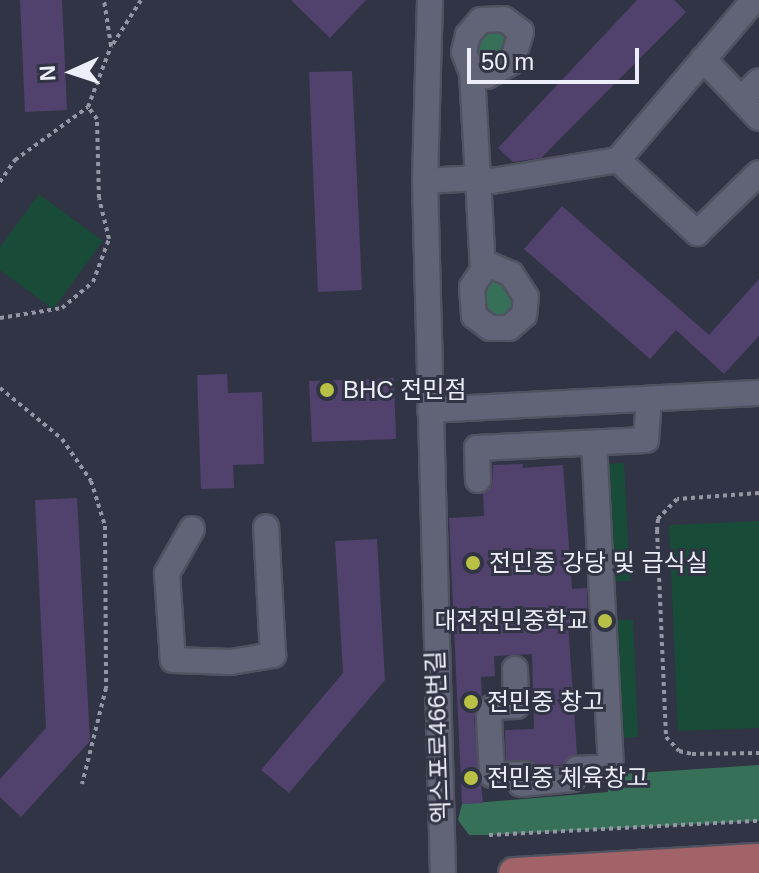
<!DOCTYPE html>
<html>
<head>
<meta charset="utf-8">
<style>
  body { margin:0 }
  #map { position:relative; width:759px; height:873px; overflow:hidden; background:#313444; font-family:Arial,"Noto Sans KR",sans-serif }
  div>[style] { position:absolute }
  .green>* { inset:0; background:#184c38 }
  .forest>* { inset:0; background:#377058 }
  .building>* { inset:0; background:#51426d }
  .path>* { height:4px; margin-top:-2px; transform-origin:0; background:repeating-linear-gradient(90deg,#9496a4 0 4px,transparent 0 8px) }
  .roads { filter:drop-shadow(2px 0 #505260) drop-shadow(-2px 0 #505260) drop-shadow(0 2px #505260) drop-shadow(0 -2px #505260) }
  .minor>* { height:24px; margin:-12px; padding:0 12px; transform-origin:12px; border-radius:12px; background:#616476 }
  .major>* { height:30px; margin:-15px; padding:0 15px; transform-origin:15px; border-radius:15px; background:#a26368 }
  .dots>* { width:22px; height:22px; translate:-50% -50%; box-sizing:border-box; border:4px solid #313444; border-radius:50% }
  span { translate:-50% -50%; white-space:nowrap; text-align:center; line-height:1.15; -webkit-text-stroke:6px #313444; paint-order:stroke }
  .poi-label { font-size:24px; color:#eceef9 }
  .left { translate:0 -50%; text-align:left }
  .right { translate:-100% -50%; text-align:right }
  .street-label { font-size:24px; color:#eceef9 }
  .north { position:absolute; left:32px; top:32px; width:80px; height:80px; -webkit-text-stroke:6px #313444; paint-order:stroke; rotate:267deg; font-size:22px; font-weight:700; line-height:32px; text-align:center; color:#eceef9 }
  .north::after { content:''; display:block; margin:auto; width:28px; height:36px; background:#eceef9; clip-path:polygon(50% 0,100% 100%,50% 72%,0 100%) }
  .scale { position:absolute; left:467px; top:48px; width:172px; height:36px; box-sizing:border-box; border:4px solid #eceef9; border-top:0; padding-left:10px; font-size:24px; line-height:28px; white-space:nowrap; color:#eceef9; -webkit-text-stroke:6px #313444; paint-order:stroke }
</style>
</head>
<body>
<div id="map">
  <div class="green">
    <div style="clip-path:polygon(39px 194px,103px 241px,53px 309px,0 270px,0 247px)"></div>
    <div style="clip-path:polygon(624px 463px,630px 581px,613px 581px,608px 464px)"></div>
    <div style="clip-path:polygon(759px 521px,759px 728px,678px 731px,669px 525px)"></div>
    <div style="clip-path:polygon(616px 620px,633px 620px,638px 737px,622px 738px)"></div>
  </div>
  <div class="forest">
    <div style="clip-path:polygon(481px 20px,521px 32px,487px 76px,468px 35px)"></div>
    <div style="clip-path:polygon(492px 266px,528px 306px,490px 328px,472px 287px)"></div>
    <div style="clip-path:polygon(759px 765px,759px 821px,489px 835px,469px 835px,458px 820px,462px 804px,608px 792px,607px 775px)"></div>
  </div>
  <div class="building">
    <div style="clip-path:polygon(20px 0,62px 0,67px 110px,25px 112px)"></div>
    <div style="clip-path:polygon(291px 0,366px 0,330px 38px)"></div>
    <div style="clip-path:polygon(637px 0,674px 0,686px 12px,541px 158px,513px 162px,498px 148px)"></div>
    <div style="clip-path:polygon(352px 71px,362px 290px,318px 292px,309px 72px)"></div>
    <div style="clip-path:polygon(562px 206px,709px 335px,759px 279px,759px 336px,724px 374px,676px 330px,650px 359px,524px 249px)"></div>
    <div style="clip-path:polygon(227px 374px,228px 393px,262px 392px,264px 464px,233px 465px,234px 488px,201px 489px,197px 375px)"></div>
    <div style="clip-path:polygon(394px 378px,396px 439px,312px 442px,309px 381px)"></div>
    <div style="clip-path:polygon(523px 464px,522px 468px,563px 465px,572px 589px,587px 588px,588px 622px,568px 623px,577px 754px,562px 765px,537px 767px,530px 760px,506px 760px,505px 730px,534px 729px,532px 654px,494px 656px,495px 676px,481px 677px,482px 698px,474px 718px,483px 803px,462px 804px,449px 518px,484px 516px,483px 494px,492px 486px,493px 465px)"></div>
    <div style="clip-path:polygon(77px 498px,90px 741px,21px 817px,0 797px,0 779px,46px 728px,35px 500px)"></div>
    <div style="clip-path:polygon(377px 539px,385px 680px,289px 793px,261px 770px,343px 673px,335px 541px)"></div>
  </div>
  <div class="path">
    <div style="left:113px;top:44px;width:52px;rotate:-57.5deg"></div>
    <div style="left:0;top:182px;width:27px;rotate:-56deg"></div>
    <div style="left:15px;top:160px;width:90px;rotate:-36deg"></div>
    <div style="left:88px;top:107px;width:65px;rotate:-69.3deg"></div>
    <div style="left:111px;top:46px;width:47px;rotate:-98.7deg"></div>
    <div style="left:0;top:318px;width:63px;rotate:-9.2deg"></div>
    <div style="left:62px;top:308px;width:40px;rotate:-40deg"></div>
    <div style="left:93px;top:282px;width:46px;rotate:-69.6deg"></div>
    <div style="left:109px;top:239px;width:42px;rotate:-103.7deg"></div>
    <div style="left:99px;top:198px;width:79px;rotate:-91.5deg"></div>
    <div style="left:97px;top:119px;width:15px;rotate:-127deg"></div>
    <div style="left:0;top:388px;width:80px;rotate:39.4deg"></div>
    <div style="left:62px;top:439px;width:51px;rotate:55.4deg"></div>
    <div style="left:91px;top:481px;width:47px;rotate:72.7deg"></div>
    <div style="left:105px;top:526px;width:162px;rotate:89.6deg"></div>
    <div style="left:106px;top:688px;width:99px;rotate:104deg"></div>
    <div style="left:759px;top:493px;width:82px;rotate:175.8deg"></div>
    <div style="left:677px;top:499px;width:28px;rotate:134deg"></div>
    <div style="left:658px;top:519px;width:11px;rotate:95deg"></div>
    <div style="left:657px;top:530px;width:207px;rotate:87.5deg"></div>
    <div style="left:666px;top:737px;width:19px;rotate:47deg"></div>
    <div style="left:679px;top:751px;width:13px;rotate:13deg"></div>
    <div style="left:692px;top:754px;width:67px;rotate:-0.9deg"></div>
    <div style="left:489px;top:835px;width:270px;rotate:-3deg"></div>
  </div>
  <div class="roads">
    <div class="minor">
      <div style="left:430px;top:0;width:181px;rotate:91.6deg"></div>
      <div style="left:425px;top:181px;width:692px;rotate:88.51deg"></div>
      <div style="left:754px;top:0;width:210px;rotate:130.4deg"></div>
      <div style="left:618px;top:160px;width:108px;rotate:42.7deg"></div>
      <div style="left:697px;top:233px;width:86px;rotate:-44.1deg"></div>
      <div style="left:504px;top:19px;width:21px;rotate:37deg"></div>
      <div style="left:521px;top:32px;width:31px;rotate:107deg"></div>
      <div style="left:512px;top:62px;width:29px;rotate:151deg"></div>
      <div style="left:487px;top:76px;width:15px;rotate:-169deg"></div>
      <div style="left:472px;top:73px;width:22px;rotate:-111deg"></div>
      <div style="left:464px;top:52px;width:17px;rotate:-77deg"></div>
      <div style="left:468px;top:35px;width:20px;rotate:-49deg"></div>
      <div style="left:481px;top:20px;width:23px;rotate:-2deg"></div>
      <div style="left:703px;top:59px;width:81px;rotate:46.5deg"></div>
      <div style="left:472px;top:73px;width:105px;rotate:86.7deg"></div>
      <div style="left:478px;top:178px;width:14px;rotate:12deg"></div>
      <div style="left:492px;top:181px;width:128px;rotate:-9.5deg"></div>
      <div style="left:741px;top:99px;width:25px;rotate:-45deg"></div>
      <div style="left:425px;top:181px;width:53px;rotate:-3.2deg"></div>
      <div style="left:478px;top:178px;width:92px;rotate:86.9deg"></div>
      <div style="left:492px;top:266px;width:21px;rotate:23deg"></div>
      <div style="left:511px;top:274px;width:27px;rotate:57deg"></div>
      <div style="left:526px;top:297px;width:18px;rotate:96deg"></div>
      <div style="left:524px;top:315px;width:20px;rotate:139deg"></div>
      <div style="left:509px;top:328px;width:19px;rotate:180deg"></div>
      <div style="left:490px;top:328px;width:20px;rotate:-143deg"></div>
      <div style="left:474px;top:316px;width:29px;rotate:-94deg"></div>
      <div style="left:472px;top:287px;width:20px;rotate:-57deg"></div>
      <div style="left:483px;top:270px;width:10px;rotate:-24deg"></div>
      <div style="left:430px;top:410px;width:329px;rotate:-3deg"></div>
      <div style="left:478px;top:480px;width:32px;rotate:-92deg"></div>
      <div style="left:477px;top:448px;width:169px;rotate:-2.7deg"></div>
      <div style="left:646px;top:440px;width:41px;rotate:-85.8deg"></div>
      <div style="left:192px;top:529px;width:51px;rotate:119.6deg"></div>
      <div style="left:167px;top:573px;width:87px;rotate:86.1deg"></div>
      <div style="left:173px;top:660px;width:58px;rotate:2deg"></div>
      <div style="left:231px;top:662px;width:43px;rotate:-9.5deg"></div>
      <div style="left:273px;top:655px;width:128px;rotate:-93.1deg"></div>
      <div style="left:515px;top:669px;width:37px;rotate:88deg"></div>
      <div style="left:516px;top:706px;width:23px;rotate:178deg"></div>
      <div style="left:493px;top:707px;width:12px;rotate:110deg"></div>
      <div style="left:489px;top:718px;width:57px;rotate:87deg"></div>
      <div style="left:492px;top:775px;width:32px;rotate:-2deg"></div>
      <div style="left:524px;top:774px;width:10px;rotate:107deg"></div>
      <div style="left:521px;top:784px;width:52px;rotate:-5.5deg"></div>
      <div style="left:573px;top:779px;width:11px;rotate:-68deg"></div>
      <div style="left:577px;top:769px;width:34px;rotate:-3deg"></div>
      <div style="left:611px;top:767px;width:324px;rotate:-93deg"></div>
    </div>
    <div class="major">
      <div style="left:514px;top:873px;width:245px;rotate:-3.3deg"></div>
    </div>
  </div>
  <div class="dots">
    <div style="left:327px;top:390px;background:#b9c046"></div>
    <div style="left:473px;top:563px;background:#b9c046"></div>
    <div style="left:605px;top:621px;background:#b9c046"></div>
    <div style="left:471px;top:702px;background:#b9c046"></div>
    <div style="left:471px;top:778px;background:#b9c046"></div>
  </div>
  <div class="poi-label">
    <span class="left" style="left:343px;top:390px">BHC 전민점</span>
    <span class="left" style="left:489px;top:563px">전민중 강당 및 급식실</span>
    <span class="right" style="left:589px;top:621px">대전전민중학교</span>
    <span class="left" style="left:487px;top:702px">전민중 창고</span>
    <span class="left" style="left:487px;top:778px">전민중 체육창고</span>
  </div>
  <div class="street-label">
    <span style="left:438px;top:737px;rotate:-92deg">엑스포로466번길</span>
  </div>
  <div class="north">N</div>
  <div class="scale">50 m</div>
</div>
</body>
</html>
